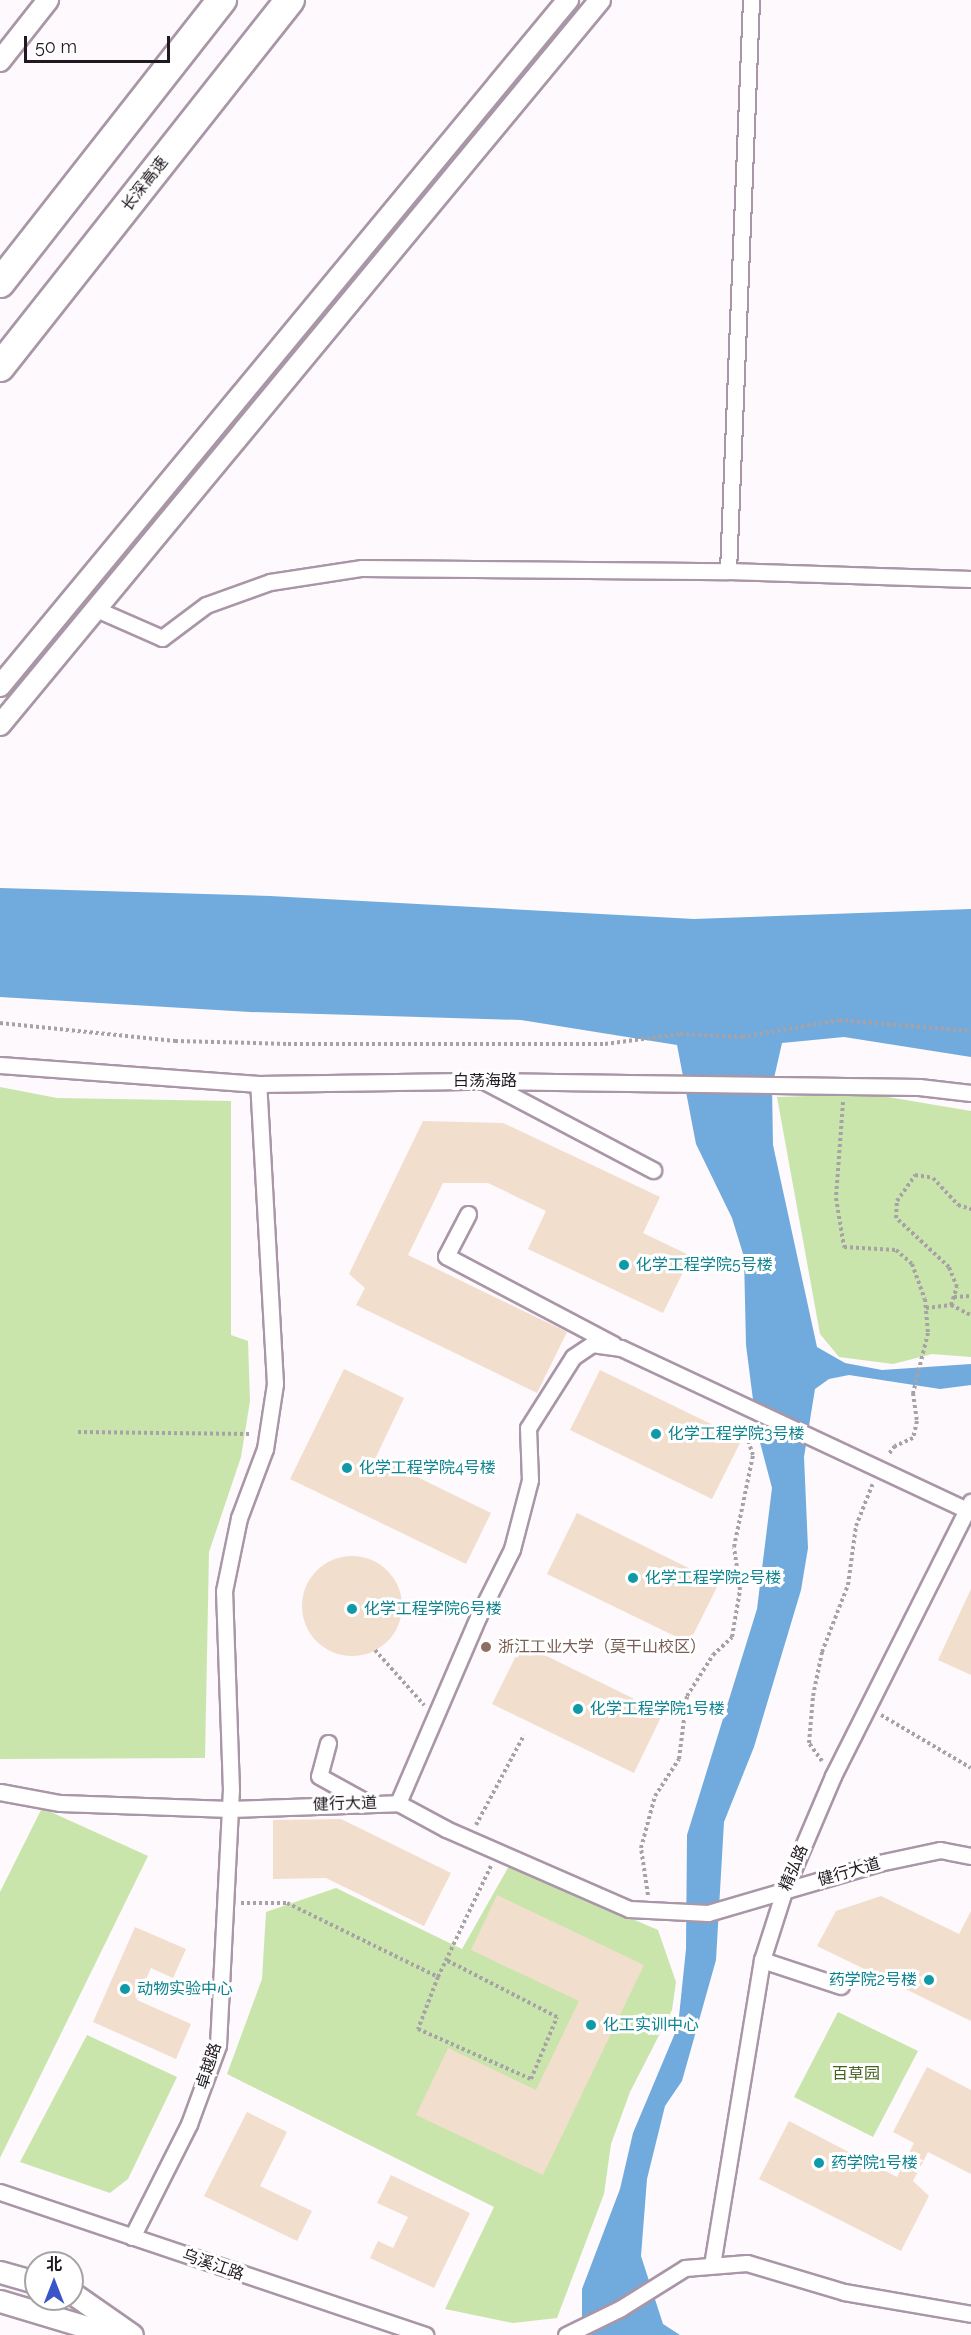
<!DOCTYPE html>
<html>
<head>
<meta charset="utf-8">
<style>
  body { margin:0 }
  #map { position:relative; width:971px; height:2335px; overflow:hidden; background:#fdf9fc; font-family:Raleway,"Noto Sans SC",sans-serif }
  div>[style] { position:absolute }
  .green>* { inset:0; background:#c9e5ac }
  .water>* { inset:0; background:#71aadc }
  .building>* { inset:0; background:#f2decd }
  .round { border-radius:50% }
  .path>* { height:4px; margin-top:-2px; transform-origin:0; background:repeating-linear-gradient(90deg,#a7a2a6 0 3px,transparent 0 6px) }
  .roads { filter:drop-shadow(2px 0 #a996a7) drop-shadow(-2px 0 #a996a7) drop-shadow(0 2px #a996a7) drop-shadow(0 -2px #a996a7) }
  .minor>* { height:15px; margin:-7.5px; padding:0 7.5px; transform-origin:7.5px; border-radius:7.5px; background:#fff }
  .tertiary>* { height:20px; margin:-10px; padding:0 10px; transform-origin:10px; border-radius:10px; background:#fff }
  .secondary>* { height:21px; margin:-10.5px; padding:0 10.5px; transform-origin:10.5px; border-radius:10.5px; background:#fff }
  .motorway>* { height:28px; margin:-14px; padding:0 14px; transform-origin:14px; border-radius:14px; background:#fff }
  .dots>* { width:16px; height:16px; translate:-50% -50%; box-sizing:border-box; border:3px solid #fff; border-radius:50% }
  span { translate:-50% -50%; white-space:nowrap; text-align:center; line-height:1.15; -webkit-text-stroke:6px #fff; paint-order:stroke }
  .street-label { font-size:16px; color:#20191f }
  .culture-label { font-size:16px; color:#0d838f }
  .left { translate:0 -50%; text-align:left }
  .right { translate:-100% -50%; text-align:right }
  .education-label { font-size:16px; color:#785e54 }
  .park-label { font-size:16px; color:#45611d }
  .north { position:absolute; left:24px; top:2251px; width:60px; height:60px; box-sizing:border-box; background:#fff; border:2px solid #a6a3a5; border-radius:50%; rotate:0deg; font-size:16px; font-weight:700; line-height:24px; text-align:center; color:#20191f }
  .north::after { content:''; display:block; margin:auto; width:21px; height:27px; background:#3955c7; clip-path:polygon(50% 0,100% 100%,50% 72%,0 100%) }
  .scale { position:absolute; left:24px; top:36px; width:146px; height:27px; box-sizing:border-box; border:3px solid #20191f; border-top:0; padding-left:8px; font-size:18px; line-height:21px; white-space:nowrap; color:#20191f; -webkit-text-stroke:4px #fff; paint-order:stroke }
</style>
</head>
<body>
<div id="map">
  <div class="green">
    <div style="clip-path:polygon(0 1087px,57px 1098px,231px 1101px,231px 1335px,248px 1341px,250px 1401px,241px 1457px,209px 1552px,205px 1758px,0 1759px)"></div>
    <div style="clip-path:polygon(870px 1094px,971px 1111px,971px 1357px,932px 1354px,893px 1364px,839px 1357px,820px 1334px,777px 1097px)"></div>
    <div style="clip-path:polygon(42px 1808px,148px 1856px,0 2158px,0 1892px)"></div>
    <div style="clip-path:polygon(509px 1866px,658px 1930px,676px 1982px,672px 2010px,630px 2092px,611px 2144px,604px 2194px,557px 2318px,513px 2323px,445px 2309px,494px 2207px,227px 2074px,262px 1979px,266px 1912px,336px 1888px,462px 1949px)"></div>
    <div style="clip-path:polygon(838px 2012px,918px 2051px,873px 2137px,794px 2097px)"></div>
    <div style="clip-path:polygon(87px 2035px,177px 2077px,128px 2179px,110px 2193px,20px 2162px)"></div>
  </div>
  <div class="water">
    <div style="clip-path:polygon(0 888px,270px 896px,694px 919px,971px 909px,971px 1057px,844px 1037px,782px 1043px,772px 1087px,773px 1145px,817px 1347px,845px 1363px,882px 1370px,971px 1364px,971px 1385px,940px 1389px,849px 1375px,829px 1379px,815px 1389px,804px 1457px,808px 1548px,801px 1590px,754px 1747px,724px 1822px,716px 1960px,682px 2081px,665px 2106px,647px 2179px,641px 2256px,663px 2324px,680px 2335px,582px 2335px,582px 2289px,620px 2189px,633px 2133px,678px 2026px,686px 1949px,687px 1835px,757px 1609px,772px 1488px,757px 1431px,746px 1345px,744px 1257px,732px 1218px,696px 1144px,677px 1045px,521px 1020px,250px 1012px,0 997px)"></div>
  </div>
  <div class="building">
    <div style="clip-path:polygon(423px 1121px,503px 1123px,660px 1197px,643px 1233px,691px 1256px,663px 1313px,528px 1249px,546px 1211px,488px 1183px,443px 1183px,408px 1255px,567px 1332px,537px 1393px,356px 1305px,365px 1288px,349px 1274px)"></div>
    <div style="clip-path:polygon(344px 1369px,404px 1398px,376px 1457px,491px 1513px,466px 1564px,290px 1479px)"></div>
    <div style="clip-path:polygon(600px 1370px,742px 1439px,712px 1499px,570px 1430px)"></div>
    <div style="clip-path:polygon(577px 1513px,719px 1583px,689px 1643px,547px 1574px)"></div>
    <div class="round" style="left:302px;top:1556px;width:100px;height:100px"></div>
    <div style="clip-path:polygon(971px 1589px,971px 1675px,938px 1660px)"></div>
    <div style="clip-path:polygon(522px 1644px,663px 1713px,634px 1773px,492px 1704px)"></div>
    <div style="clip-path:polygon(341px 1819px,451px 1873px,424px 1926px,326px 1878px,273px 1879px,273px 1820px)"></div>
    <div style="clip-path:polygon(497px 1895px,644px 1965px,543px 2175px,416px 2115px,448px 2048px,536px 2090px,579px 2001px,471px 1950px)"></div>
    <div style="clip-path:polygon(881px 1896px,959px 1934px,971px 1911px,971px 2021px,817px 1946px,836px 1911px)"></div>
    <div style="clip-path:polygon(135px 1927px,186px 1949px,173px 1978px,151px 1968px,137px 2000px,191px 2024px,176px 2059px,93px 2022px)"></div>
    <div style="clip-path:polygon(927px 2067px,971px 2090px,971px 2174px,928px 2152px,913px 2181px,929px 2196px,901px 2251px,759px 2179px,789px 2121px,897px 2177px,914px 2143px,893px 2132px)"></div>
    <div style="clip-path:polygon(247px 2112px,287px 2132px,260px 2186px,312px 2211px,297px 2241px,204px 2196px)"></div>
    <div style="clip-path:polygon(391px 2175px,470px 2213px,434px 2288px,370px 2258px,378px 2241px,393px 2248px,408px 2217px,377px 2203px)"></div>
  </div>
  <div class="path">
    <div style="left:0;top:1023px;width:176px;rotate:5.9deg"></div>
    <div style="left:175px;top:1041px;width:113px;rotate:1.5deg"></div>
    <div style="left:288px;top:1044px;width:317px"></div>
    <div style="left:605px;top:1044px;width:76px;rotate:-7.6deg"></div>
    <div style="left:680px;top:1034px;width:62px;rotate:2.8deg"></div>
    <div style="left:742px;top:1037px;width:98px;rotate:-9.9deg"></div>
    <div style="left:839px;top:1020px;width:132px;rotate:4.8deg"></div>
    <div style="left:843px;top:1102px;width:96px;rotate:94.2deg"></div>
    <div style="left:836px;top:1198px;width:50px;rotate:80.7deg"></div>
    <div style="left:844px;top:1247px;width:52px;rotate:3.3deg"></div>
    <div style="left:896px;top:1250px;width:21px;rotate:41deg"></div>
    <div style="left:912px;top:1264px;width:37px;rotate:70deg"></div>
    <div style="left:925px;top:1299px;width:34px;rotate:85deg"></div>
    <div style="left:928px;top:1333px;width:62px;rotate:104deg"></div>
    <div style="left:913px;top:1393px;width:28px;rotate:82deg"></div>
    <div style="left:917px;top:1421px;width:17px;rotate:103deg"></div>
    <div style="left:913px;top:1438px;width:20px;rotate:156deg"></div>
    <div style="left:895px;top:1446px;width:11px;rotate:128deg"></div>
    <div style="left:954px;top:1297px;width:17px;rotate:-3deg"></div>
    <div style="left:951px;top:1305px;width:22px;rotate:27deg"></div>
    <div style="left:926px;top:1308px;width:25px;rotate:-7deg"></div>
    <div style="left:951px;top:1305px;width:19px;rotate:-72deg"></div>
    <div style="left:957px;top:1287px;width:22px;rotate:-112deg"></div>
    <div style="left:949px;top:1267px;width:72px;rotate:-137.2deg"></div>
    <div style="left:896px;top:1218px;width:17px;rotate:-87deg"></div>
    <div style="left:897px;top:1201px;width:32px;rotate:-55deg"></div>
    <div style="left:915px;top:1175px;width:18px;rotate:9deg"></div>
    <div style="left:933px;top:1178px;width:37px;rotate:47deg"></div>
    <div style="left:958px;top:1205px;width:14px;rotate:17deg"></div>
    <div style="left:78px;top:1432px;width:173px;rotate:0.7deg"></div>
    <div style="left:375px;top:1650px;width:74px;rotate:48.3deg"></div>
    <div style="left:881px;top:1715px;width:104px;rotate:30.5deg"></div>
    <div style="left:822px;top:1761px;width:22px;rotate:-126deg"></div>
    <div style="left:809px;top:1743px;width:47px;rotate:-85.1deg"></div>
    <div style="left:813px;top:1696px;width:45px;rotate:-78.4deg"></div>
    <div style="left:822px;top:1652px;width:72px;rotate:-68.8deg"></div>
    <div style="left:848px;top:1585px;width:60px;rotate:-82.3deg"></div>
    <div style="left:856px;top:1526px;width:46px;rotate:-68.4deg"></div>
    <div style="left:476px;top:1825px;width:102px;rotate:-61.9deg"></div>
    <div style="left:648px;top:1895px;width:48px;rotate:-98.5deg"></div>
    <div style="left:641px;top:1848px;width:54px;rotate:-74.9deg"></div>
    <div style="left:655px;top:1796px;width:44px;rotate:-57deg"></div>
    <div style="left:679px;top:1759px;width:64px;rotate:-82.8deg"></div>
    <div style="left:687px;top:1696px;width:49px;rotate:-57.6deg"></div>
    <div style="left:713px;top:1655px;width:26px;rotate:-43deg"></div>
    <div style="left:732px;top:1637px;width:48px;rotate:-80.3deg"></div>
    <div style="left:740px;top:1590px;width:43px;rotate:-97.9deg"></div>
    <div style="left:734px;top:1547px;width:94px;rotate:-78.3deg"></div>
    <div style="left:753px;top:1455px;width:34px;rotate:-109deg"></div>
    <div style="left:241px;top:1903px;width:46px"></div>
    <div style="left:287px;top:1903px;width:168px;rotate:26.1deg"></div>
    <div style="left:438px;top:1977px;width:123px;rotate:-64.5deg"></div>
    <div style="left:438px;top:1977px;width:56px;rotate:111deg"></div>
    <div style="left:418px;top:2029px;width:124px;rotate:23.9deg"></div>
    <div style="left:531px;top:2079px;width:67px;rotate:-67.2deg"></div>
    <div style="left:557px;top:2017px;width:125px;rotate:-152.8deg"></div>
  </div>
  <div class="roads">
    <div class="minor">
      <div style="left:728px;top:571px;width:571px;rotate:-87.69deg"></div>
      <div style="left:96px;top:609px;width:72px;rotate:23.7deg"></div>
      <div style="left:162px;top:638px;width:55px;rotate:-36.9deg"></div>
      <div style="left:206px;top:605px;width:68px;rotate:-19.8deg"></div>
      <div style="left:270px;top:582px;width:93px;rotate:-8.7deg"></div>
      <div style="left:362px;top:568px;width:366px;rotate:0.5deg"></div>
      <div style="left:728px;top:571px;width:243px;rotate:1.9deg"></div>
      <div style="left:0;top:1065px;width:259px;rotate:4.2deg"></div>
      <div style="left:258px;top:1084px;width:225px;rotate:-0.8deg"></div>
      <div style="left:483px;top:1081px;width:436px;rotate:0.8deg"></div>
      <div style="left:919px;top:1087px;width:52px;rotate:6.6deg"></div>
      <div style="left:486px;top:1082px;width:189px;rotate:27.8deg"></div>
      <div style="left:468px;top:1214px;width:47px;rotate:117.6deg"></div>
      <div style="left:446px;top:1256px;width:189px;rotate:27.8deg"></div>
      <div style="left:328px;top:1743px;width:34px;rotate:105deg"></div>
      <div style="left:319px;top:1776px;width:56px;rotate:28.9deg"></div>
      <div style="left:0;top:1792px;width:61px;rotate:10.4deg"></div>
      <div style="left:60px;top:1803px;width:170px;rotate:2deg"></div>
      <div style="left:230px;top:1809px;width:168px;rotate:-2deg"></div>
      <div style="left:398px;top:1803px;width:55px;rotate:28.4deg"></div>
      <div style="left:446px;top:1829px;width:200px;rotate:23.6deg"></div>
      <div style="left:629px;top:1909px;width:79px;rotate:2.9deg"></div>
      <div style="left:708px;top:1913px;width:178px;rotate:-16.3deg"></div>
      <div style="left:879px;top:1863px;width:62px;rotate:-12deg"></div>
      <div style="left:940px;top:1850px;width:32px;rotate:11deg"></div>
      <div style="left:398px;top:1803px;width:202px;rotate:-66.7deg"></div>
      <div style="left:478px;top:1617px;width:76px;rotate:-63.4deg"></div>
      <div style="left:512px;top:1549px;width:71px;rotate:-75.4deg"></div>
      <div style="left:530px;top:1480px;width:52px;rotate:-92.2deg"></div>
      <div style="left:528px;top:1428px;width:84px;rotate:-57.6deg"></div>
      <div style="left:573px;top:1357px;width:23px;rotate:-34deg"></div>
      <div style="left:592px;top:1344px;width:29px;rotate:8deg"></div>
      <div style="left:621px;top:1348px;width:382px;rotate:25.1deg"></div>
      <div style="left:762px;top:1960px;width:83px;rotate:18.2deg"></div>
      <div style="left:0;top:2192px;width:449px;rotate:18.6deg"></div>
      <div style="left:132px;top:2237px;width:127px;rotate:-63.2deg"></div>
      <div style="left:189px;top:2124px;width:84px;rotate:-69.8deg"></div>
      <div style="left:218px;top:2045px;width:255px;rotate:-87.1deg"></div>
      <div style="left:231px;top:1790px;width:199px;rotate:-92deg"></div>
      <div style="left:224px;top:1591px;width:75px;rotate:-78.4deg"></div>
      <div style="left:239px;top:1518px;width:74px;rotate:-69.4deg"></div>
      <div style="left:265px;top:1449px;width:66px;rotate:-81.3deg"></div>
      <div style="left:275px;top:1384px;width:300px;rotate:-93.2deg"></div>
      <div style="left:712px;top:2265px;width:309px;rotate:-80.7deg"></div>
      <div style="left:762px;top:1960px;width:72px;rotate:-72.3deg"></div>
      <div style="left:784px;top:1891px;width:125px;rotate:-66.9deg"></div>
      <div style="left:833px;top:1776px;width:307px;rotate:-63.3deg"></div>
      <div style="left:566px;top:2335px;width:61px;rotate:-26.1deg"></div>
      <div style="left:621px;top:2308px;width:75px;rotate:-32deg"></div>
      <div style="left:685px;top:2268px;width:62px;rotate:-4.6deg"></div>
      <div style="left:747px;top:2263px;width:101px;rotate:16.6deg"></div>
      <div style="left:844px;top:2292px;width:129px;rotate:9.8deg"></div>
    </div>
    <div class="tertiary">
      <div style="left:0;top:61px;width:78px;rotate:-51.8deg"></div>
      <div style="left:0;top:686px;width:891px;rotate:-50.38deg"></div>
      <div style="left:0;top:725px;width:941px;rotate:-50.39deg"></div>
    </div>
    <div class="secondary">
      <div style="left:0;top:2272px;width:37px;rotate:16deg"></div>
      <div style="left:72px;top:2293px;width:73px;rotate:35deg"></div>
      <div style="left:0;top:2301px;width:118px;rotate:16.7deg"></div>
    </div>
    <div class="motorway">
      <div style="left:0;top:283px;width:360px;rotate:-51.9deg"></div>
      <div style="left:0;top:367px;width:468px;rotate:-51.7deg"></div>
    </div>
  </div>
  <div class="dots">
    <div style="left:624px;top:1265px;background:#0f9aa8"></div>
    <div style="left:656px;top:1434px;background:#0f9aa8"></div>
    <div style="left:347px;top:1468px;background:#0f9aa8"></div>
    <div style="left:633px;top:1578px;background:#0f9aa8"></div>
    <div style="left:352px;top:1609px;background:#0f9aa8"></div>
    <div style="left:486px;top:1647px;background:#8d6e63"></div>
    <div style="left:578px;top:1709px;background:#0f9aa8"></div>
    <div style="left:929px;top:1980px;background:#0f9aa8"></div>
    <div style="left:125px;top:1989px;background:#0f9aa8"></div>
    <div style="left:591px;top:2025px;background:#0f9aa8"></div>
    <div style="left:819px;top:2163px;background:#0f9aa8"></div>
  </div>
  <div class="street-label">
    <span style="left:145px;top:184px;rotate:-52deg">长深高速</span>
    <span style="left:485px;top:1081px">白荡海路</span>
    <span style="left:345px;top:1804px;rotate:-2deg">健行大道</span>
    <span style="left:794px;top:1868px;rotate:-67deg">精弘路</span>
    <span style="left:849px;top:1872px;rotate:-16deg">健行大道</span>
    <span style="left:209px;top:2066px;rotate:-72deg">卓越路</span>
    <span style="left:213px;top:2265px;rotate:19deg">乌溪江路</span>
  </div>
  <div class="culture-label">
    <span class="left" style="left:636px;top:1265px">化学工程学院5号楼</span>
    <span class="left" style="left:668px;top:1434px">化学工程学院3号楼</span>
    <span class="left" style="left:359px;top:1468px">化学工程学院4号楼</span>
    <span class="left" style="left:645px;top:1578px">化学工程学院2号楼</span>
    <span class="left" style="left:364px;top:1609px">化学工程学院6号楼</span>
    <span class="left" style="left:590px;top:1709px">化学工程学院1号楼</span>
    <span class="right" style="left:917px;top:1980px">药学院2号楼</span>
    <span class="left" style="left:137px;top:1989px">动物实验中心</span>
    <span class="left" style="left:603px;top:2025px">化工实训中心</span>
    <span class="left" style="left:831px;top:2163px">药学院1号楼</span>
  </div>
  <div class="education-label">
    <span class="left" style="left:498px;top:1647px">浙江工业大学（莫干山校区）</span>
  </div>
  <div class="park-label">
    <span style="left:856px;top:2074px">百草园</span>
  </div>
  <div class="north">北</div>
  <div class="scale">50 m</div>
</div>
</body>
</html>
